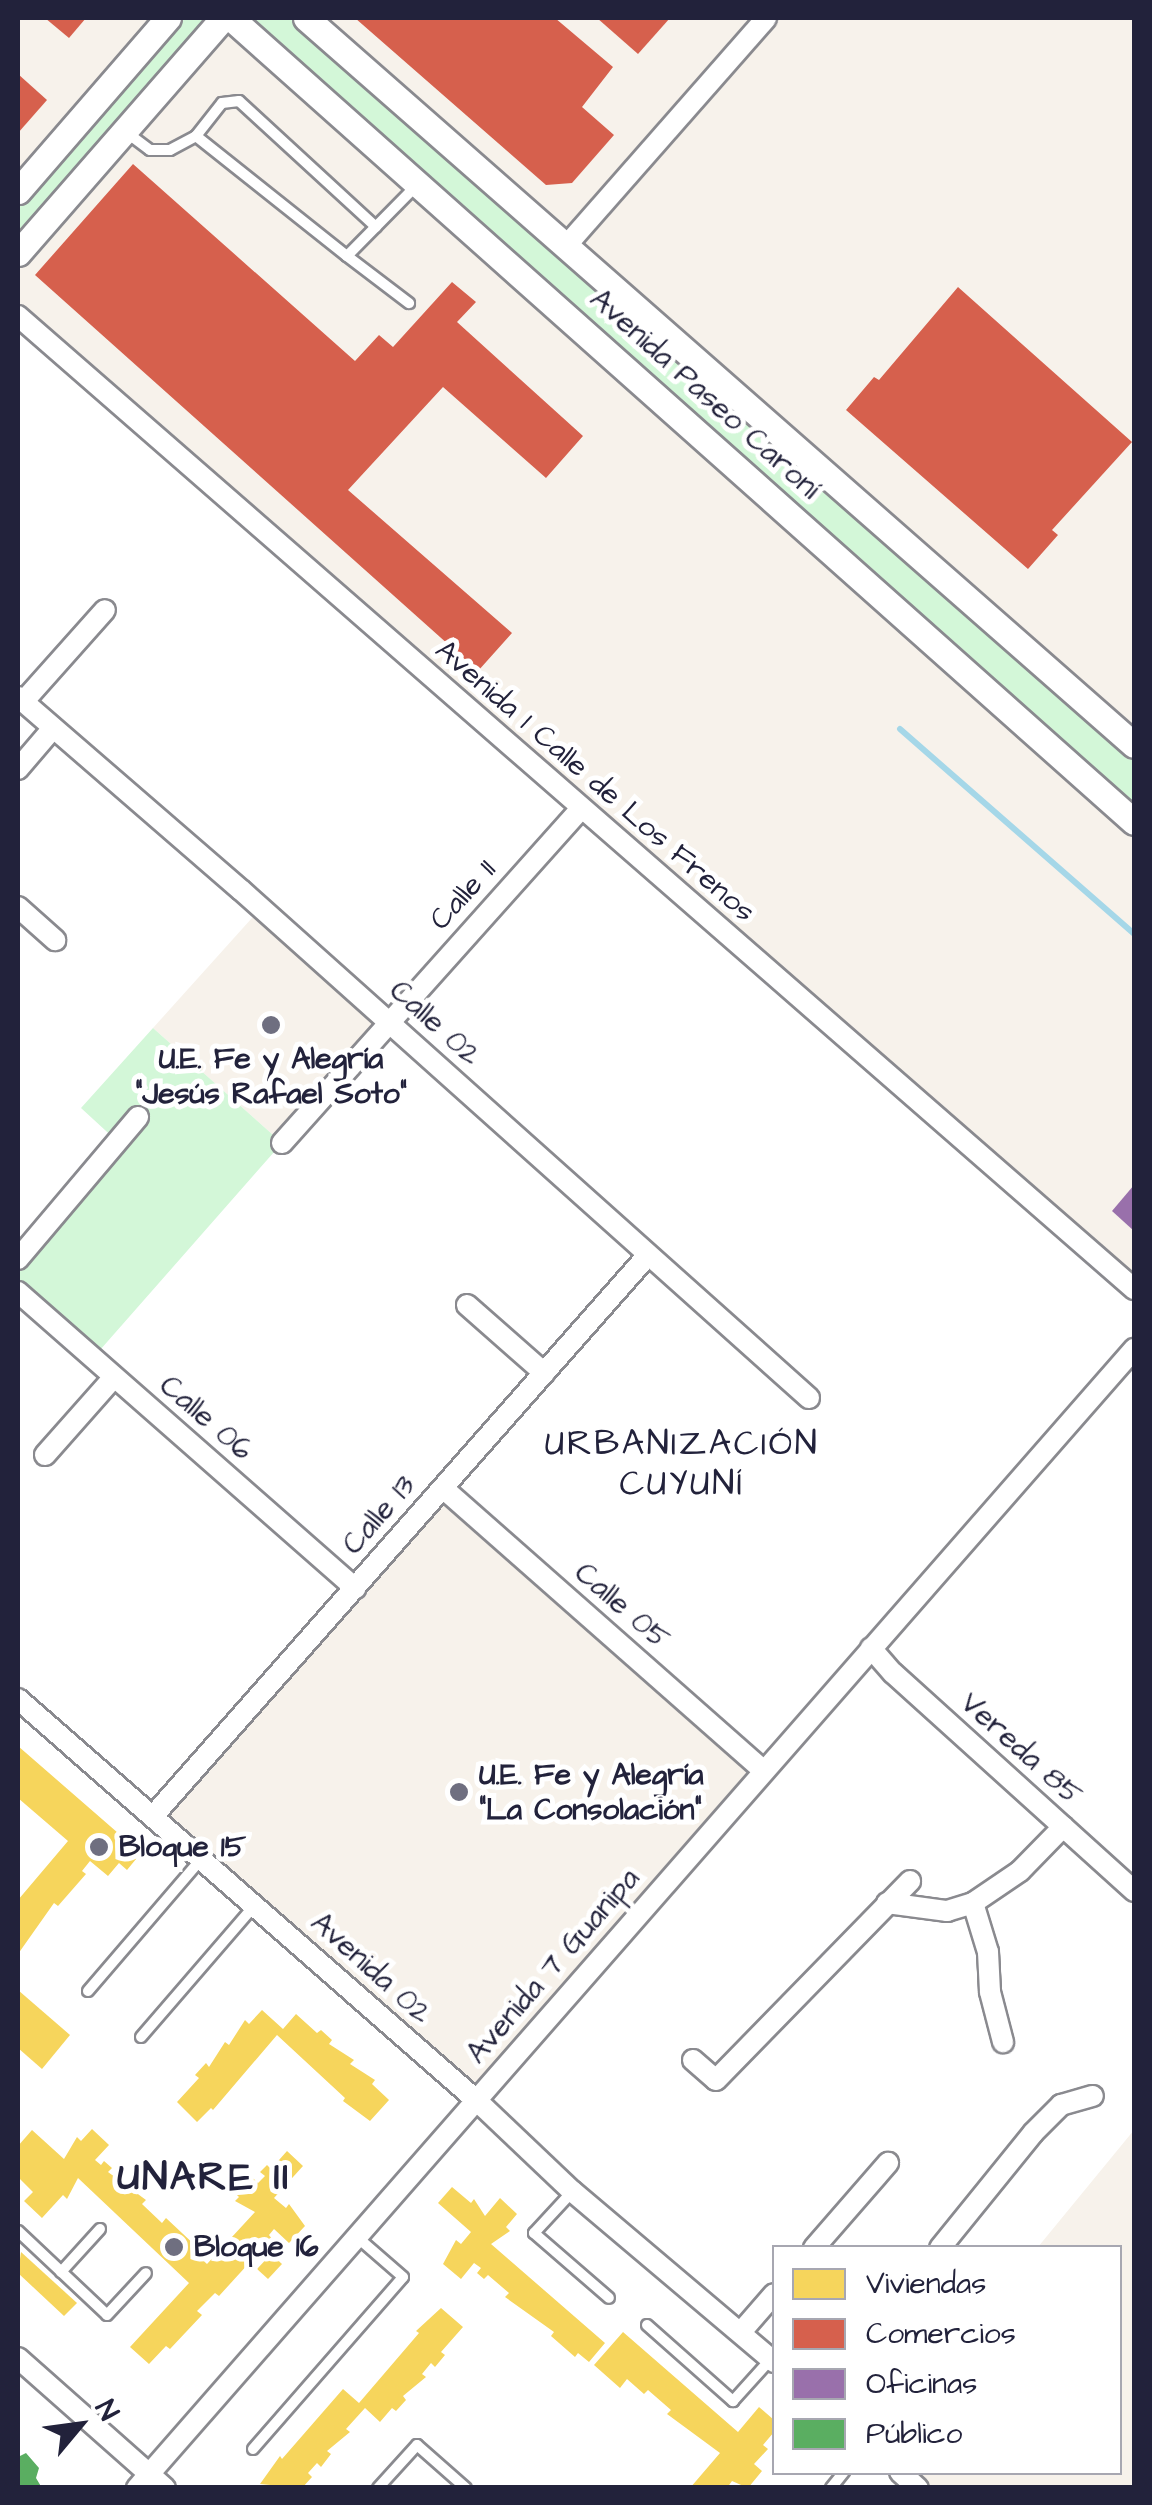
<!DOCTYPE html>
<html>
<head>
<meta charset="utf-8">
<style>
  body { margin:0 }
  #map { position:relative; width:1152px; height:2505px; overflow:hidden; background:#fff; font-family:"Architects Daughter",sans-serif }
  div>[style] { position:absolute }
  .built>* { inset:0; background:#f7f2eb }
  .green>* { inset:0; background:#d3f7d8 }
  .homes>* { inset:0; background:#f6d55c }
  .shops>* { inset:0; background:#d6604d }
  .offices>* { inset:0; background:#9970ab }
  .public>* { inset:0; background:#5aae61 }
  .stream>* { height:6px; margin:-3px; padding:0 3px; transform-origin:3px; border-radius:3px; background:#a5d7e8 }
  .roads { filter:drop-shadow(2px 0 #8a8a8f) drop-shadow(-2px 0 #8a8a8f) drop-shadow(0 2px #8a8a8f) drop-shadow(0 -2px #8a8a8f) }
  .service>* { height:10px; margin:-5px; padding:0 5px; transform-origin:5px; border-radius:5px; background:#fff }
  .minor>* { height:20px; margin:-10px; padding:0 10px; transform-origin:10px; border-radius:10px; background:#fff }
  .tertiary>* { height:25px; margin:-12.5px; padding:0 12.5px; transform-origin:12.5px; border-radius:12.5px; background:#fff }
  .dots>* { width:28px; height:28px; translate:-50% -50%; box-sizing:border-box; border:5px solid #fff; border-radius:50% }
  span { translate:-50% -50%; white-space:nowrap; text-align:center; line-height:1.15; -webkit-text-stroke:10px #fff; paint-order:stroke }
  .street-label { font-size:30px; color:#22223b }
  .poi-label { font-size:30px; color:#22223b; font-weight:700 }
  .left { translate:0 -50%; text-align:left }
  .quarter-label { font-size:35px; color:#22223b; letter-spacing:2.5px }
  .district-label { font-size:40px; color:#22223b; font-weight:700; letter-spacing:2.5px }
  .frame { position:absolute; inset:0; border:20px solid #22223b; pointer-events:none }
  .legend { position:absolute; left:772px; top:2245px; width:350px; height:230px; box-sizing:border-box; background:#fff; border:2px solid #a7a7b1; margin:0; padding:12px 18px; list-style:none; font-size:30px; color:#22223b }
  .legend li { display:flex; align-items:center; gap:20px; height:50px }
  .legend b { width:50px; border:2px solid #a7a7b1 }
  .north { position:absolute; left:30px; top:2375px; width:100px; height:100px; -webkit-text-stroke:8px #fff; paint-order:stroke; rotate:61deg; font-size:28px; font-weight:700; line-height:40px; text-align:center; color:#22223b }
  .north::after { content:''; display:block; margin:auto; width:35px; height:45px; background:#22223b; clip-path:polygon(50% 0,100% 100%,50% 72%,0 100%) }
</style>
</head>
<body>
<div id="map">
  <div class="built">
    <div style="clip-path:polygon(18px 18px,231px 18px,1134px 822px,1134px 1289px,18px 316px)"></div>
    <div style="clip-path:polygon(306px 18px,1134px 18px,1134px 745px)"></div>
    <div style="clip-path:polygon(261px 908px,389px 1023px,282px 1143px,153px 1028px)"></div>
    <div style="clip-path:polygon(443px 1488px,762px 1769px,476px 2100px,154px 1815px)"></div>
    <div style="clip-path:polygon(1134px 2130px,1134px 2487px,918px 2487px,900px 2473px,1120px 2472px,1120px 2248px,1038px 2247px)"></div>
  </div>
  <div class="green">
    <div style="clip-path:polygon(168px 18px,223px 18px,18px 253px,18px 191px)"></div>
    <div style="clip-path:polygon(231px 18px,306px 18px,1134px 745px,1134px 822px)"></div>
    <div style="clip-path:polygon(153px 1028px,282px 1143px,93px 1358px,18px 1292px,18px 1259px,118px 1142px,81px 1108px)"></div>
  </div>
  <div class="homes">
    <div style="clip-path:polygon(18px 1746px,141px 1853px,127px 1870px,119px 1863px,108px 1876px,90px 1861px,82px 1871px,86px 1874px,58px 1906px,54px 1903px,18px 1954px,18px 1900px,68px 1841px,18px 1798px)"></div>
    <div style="clip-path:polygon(18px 1990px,70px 2035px,42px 2069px,18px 2048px)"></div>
    <div style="clip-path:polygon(262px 2010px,283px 2029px,296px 2014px,317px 2033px,321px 2030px,332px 2040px,329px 2044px,354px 2060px,350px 2064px,375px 2080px,372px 2084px,389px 2100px,370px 2121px,343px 2101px,345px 2098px,277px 2035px,213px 2110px,211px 2108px,197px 2122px,177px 2102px,199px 2078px,195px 2075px,206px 2063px,209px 2067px,225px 2042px,229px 2045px,245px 2020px,249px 2024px)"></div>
    <div style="clip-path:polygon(92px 2129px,109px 2145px,95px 2160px,101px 2165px,104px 2161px,112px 2168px,108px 2172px,146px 2200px,142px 2204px,162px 2223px,166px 2218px,198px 2248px,194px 2252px,207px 2264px,255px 2212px,235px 2201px,239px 2197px,226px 2184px,241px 2167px,258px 2183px,265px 2176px,260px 2172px,267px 2165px,271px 2169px,287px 2151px,303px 2166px,274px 2198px,286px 2208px,289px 2204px,305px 2226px,289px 2243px,274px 2229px,269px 2235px,272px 2239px,266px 2246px,262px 2242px,247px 2259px,250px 2262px,219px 2296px,215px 2293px,197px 2311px,202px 2315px,170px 2349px,166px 2346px,149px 2364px,130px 2347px,189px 2283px,78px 2178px,67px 2199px,63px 2195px,42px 2218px,24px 2201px,33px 2192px,18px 2177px,18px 2146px,32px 2130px,64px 2159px,77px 2137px,81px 2141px)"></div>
    <div style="clip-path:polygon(452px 2187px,471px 2203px,474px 2199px,485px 2216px,500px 2198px,517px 2214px,506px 2227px,510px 2231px,491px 2244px,605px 2343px,589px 2362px,578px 2353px,575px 2357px,551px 2336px,554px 2332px,505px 2297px,509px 2293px,488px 2275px,484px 2279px,477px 2273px,481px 2268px,474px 2263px,461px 2279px,443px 2264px,456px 2240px,461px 2244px,471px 2232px,438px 2203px)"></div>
    <div style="clip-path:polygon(21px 2252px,77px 2303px,64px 2316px,18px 2273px)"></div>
    <div style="clip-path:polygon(271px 2254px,282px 2264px,268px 2279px,257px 2269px)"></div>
    <div style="clip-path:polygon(441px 2308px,463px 2327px,441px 2352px,445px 2355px,435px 2367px,431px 2363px,422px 2374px,426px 2377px,403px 2396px,406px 2400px,396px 2411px,392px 2408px,380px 2422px,365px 2408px,346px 2429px,350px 2432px,327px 2451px,331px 2454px,321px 2467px,317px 2463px,308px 2473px,312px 2477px,302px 2488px,260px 2484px,280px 2456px,282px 2459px,343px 2389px,359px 2403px,419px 2333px,416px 2331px)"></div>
    <div style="clip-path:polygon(623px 2332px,738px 2432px,759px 2407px,774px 2420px,774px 2432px,763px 2445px,768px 2449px,754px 2464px,762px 2471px,748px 2488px,732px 2481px,727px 2488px,690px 2488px,720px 2453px,667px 2414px,671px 2410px,648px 2390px,644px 2394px,627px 2379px,620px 2388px,594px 2365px)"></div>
  </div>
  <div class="shops">
    <div style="clip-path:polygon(45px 18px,86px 18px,69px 38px)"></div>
    <div style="clip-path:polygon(355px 18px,555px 18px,613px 67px,582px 107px,614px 135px,572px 183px,546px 185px)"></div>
    <div style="clip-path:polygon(597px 18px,670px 18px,638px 54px)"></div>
    <div style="clip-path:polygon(18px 74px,47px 100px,18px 133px)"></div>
    <div style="clip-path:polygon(133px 164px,355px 361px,379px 335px,393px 347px,452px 282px,476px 302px,457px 322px,583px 436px,546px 478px,443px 387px,348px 490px,512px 633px,478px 671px,35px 275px)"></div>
    <div style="clip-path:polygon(958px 287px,1132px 442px,1052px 530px,1058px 535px,1028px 569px,846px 410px,874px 377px,879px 380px)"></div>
  </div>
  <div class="offices">
    <div style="clip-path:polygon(1134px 1185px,1134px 1231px,1112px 1211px)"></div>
  </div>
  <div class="public">
    <div style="clip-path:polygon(26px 2453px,39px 2468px,36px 2478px,42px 2488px,18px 2488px,18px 2457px)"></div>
  </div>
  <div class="stream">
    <div style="left:900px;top:729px;width:311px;rotate:41.2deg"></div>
  </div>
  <div class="roads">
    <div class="service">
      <div style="left:126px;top:132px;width:30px;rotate:37deg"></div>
      <div style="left:150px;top:150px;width:20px"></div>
      <div style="left:170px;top:150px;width:30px;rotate:-28deg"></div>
      <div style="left:196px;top:136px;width:193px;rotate:38.5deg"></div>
      <div style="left:347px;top:256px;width:101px;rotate:-45.4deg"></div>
      <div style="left:196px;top:136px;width:42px;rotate:-51.8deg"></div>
      <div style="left:222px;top:103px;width:17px;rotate:-7deg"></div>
      <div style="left:239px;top:101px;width:186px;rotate:42.6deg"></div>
      <div style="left:347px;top:256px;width:78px;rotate:37.2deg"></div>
      <div style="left:88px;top:1991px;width:174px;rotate:-49.4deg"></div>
      <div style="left:141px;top:2037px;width:174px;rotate:-49.2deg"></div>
      <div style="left:572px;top:2192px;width:56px;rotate:132.8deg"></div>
      <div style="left:534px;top:2233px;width:99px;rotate:40.9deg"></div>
      <div style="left:18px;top:2231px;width:122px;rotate:43.3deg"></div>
      <div style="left:107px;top:2315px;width:57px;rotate:-47.1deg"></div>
      <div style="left:61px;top:2272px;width:58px;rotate:-47.8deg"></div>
      <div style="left:647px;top:2325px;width:115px;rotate:41.5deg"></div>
      <div style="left:733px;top:2401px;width:57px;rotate:-47.9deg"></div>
      <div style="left:253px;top:2449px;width:228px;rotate:-48.9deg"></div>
      <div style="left:403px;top:2277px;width:61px;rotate:-139deg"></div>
      <div style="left:378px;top:2488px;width:58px;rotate:-47.8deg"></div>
      <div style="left:417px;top:2445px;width:65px;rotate:41.3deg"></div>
      <div style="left:831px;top:2488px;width:21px;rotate:-51deg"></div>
    </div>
    <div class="minor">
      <div style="left:566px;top:246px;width:303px;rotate:-48.7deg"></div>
      <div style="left:18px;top:316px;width:1481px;rotate:41.08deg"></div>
      <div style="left:18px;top:697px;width:295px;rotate:40.9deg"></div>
      <div style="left:241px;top:890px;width:762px;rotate:41.81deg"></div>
      <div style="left:23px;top:702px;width:123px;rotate:-48.3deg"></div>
      <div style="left:18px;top:769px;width:54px;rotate:-49.5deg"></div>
      <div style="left:18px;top:907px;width:50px;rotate:41.7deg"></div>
      <div style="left:282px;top:1143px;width:449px;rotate:-48.2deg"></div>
      <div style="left:18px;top:1259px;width:186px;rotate:-49.8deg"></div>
      <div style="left:18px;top:1292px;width:449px;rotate:41.3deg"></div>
      <div style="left:467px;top:1305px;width:103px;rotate:41.4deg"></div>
      <div style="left:45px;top:1455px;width:104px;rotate:-48.5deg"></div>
      <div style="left:443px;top:1488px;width:425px;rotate:41.4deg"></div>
      <div style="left:871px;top:1648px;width:33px;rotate:49deg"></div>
      <div style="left:893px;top:1673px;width:325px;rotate:42.1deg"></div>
      <div style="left:18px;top:1699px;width:609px;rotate:41.2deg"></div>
      <div style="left:476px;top:2100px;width:132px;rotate:43.5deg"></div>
      <div style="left:572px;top:2191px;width:265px;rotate:40.2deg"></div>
      <div style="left:154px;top:1815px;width:747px;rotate:-48.58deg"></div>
      <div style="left:887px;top:1903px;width:61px;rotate:7.6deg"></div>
      <div style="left:947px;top:1911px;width:27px;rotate:-17deg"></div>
      <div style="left:973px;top:1903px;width:57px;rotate:-34.2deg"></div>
      <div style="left:1020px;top:1871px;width:62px;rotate:-45.7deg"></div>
      <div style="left:973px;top:1903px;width:51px;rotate:73deg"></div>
      <div style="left:988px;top:1952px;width:40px;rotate:87.1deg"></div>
      <div style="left:990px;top:1992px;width:52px;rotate:75.4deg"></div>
      <div style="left:693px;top:2060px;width:30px;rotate:41deg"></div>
      <div style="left:716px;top:2080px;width:278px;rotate:-45.7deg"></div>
      <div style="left:814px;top:2248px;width:113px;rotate:-49deg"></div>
      <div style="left:940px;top:2248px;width:148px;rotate:-51deg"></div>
      <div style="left:1033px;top:2133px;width:40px;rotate:-45deg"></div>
      <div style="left:1061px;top:2105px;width:33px;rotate:-16deg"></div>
      <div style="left:741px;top:2332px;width:50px;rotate:-49deg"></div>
      <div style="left:18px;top:2358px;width:196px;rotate:41.5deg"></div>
      <div style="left:900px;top:2472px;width:24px;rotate:42deg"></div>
      <div style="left:137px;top:2488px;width:1514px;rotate:-48.8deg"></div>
    </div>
    <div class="tertiary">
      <div style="left:231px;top:18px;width:1209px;rotate:41.68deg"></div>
      <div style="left:306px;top:18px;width:1102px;rotate:41.28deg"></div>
      <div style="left:18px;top:191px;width:229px;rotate:-49.1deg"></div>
      <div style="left:18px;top:253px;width:312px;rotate:-48.9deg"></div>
    </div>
  </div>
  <div class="dots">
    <div style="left:271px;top:1025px;background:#6f6f80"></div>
    <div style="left:459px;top:1792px;background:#6f6f80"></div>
    <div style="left:99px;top:1847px;background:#6f6f80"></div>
    <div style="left:174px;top:2247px;background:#6f6f80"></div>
  </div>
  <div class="street-label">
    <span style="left:705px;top:394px;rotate:42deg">Avenida Paseo Caroní</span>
    <span style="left:595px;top:781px;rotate:41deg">Avenida 1 Calle de Los Frenos</span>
    <span style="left:463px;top:895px;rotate:-48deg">Calle 11</span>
    <span style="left:435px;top:1023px;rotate:42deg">Calle 02</span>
    <span style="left:206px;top:1418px;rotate:41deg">Calle 06</span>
    <span style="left:379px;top:1515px;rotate:-49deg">Calle 13</span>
    <span style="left:622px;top:1606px;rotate:41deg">Calle 05</span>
    <span style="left:1021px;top:1749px;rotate:42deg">Vereda 85</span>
    <span style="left:553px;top:1966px;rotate:-49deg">Avenida 7 Guanipa</span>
    <span style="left:371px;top:1968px;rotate:42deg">Avenida 02</span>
  </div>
  <div class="poi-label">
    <span style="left:271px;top:1076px">U.E. Fe y Alegría<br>"Jesús Rafael Soto"</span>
    <span class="left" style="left:479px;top:1792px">U.E. Fe y Alegría<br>"La Consolación"</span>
    <span class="left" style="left:119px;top:1847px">Bloque 15</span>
    <span class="left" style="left:194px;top:2247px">Bloque 16</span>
  </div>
  <div class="quarter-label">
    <span style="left:682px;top:1464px">URBANIZACIÓN<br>CUYUNÍ</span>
  </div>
  <div class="district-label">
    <span style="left:204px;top:2178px">UNARE II</span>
  </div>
  <div class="frame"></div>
  <ul class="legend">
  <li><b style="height:28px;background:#f6d55c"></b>Viviendas</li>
  <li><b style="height:28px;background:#d6604d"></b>Comercios</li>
  <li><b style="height:28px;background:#9970ab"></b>Oficinas</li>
  <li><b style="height:28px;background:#5aae61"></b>Público</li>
  </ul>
  <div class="north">N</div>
</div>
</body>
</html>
